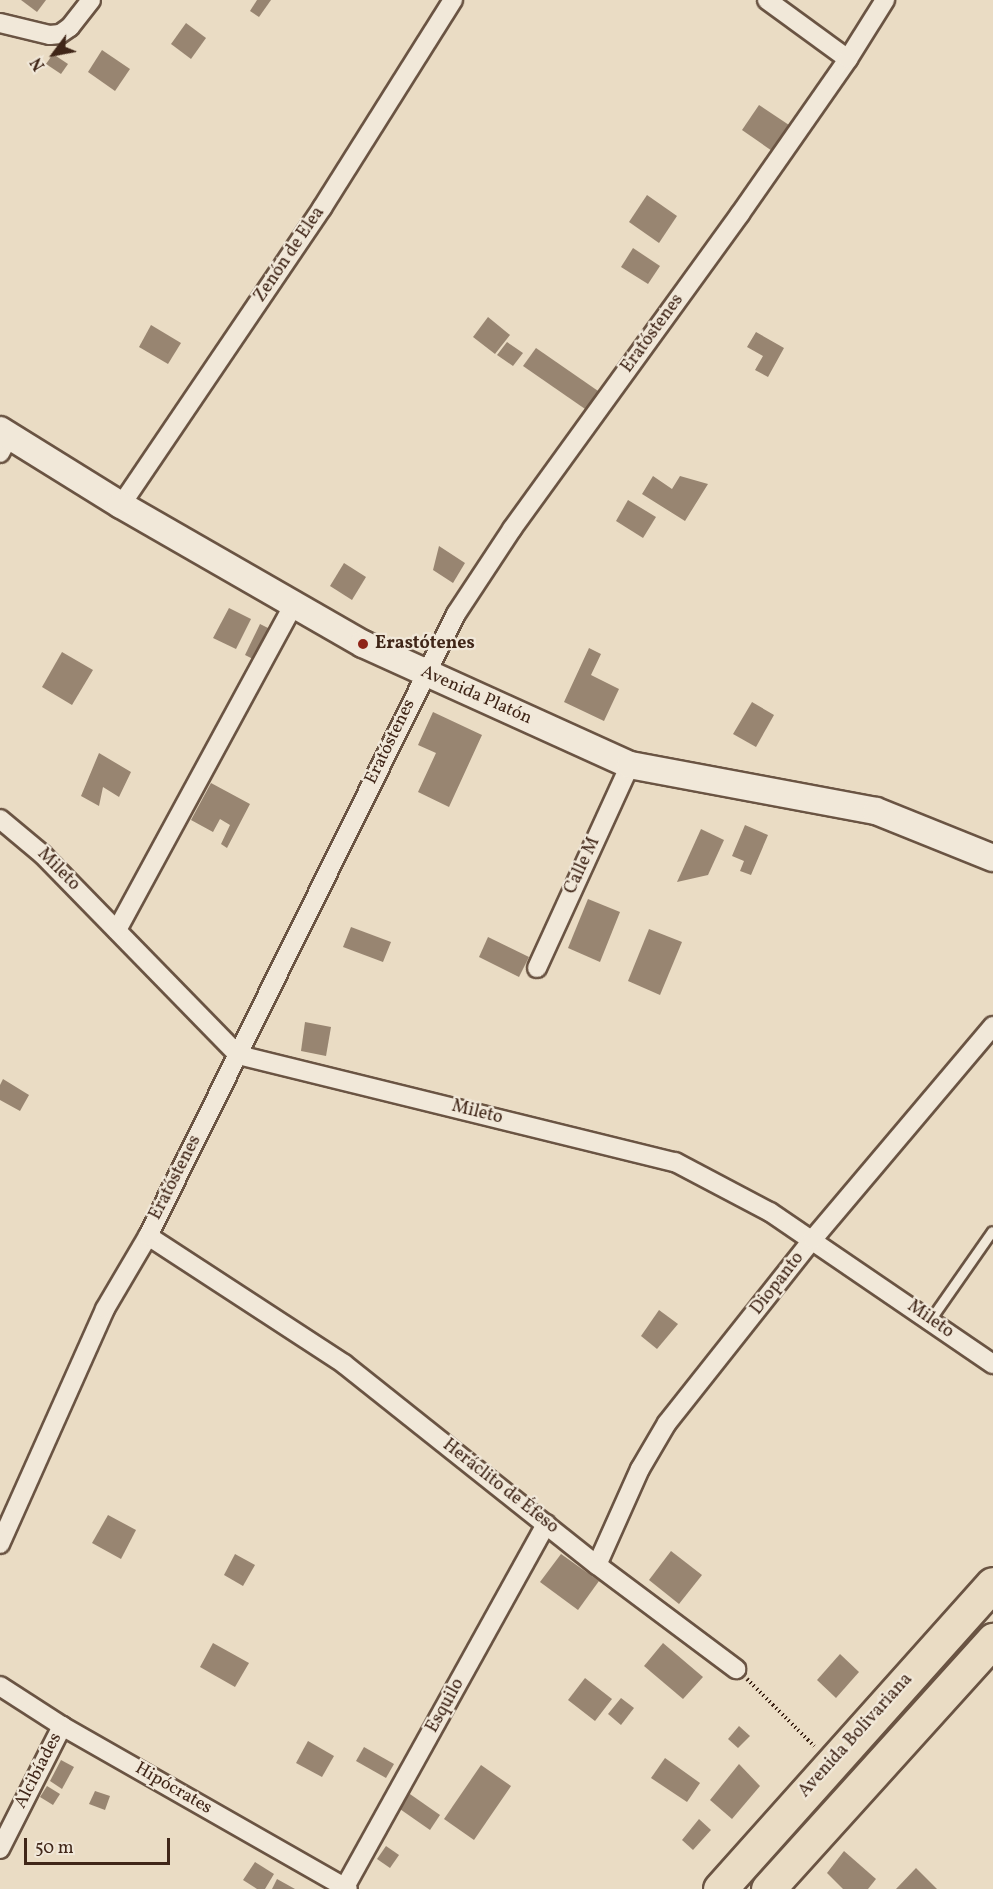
<!DOCTYPE html>
<html>
<head>
<meta charset="utf-8">
<style>
  body { margin:0 }
  #map { position:relative; width:993px; height:1889px; overflow:hidden; background:#eadcc4; font-family:Vollkorn,serif }
  div>[style] { position:absolute }
  .building>* { inset:0; background:#988571 }
  .path>* { height:4px; margin-top:-2px; transform-origin:0; background:repeating-linear-gradient(90deg,#402618 0 1.5px,transparent 0 4.5px) }
  .roads { filter:drop-shadow(2px 0 #6a5443) drop-shadow(-2px 0 #6a5443) drop-shadow(0 2px #6a5443) drop-shadow(0 -2px #6a5443) }
  .lane>* { height:9px; margin:-4.5px; padding:0 4.5px; transform-origin:4.5px; border-radius:4.5px; background:#f1e8d9 }
  .street>* { height:18px; margin:-9px; padding:0 9px; transform-origin:9px; border-radius:9px; background:#f1e8d9 }
  .secondary>* { height:26px; margin:-13px; padding:0 13px; transform-origin:13px; border-radius:13px; background:#f1e8d9 }
  .highway>* { height:33px; margin:-16.5px; padding:0 16.5px; transform-origin:16.5px; border-radius:16.5px; background:#eadcc4 }
  .dots>* { width:16px; height:16px; translate:-50% -50%; box-sizing:border-box; border:3px solid #f1e8d9; border-radius:50% }
  span { translate:-50% -50%; white-space:nowrap; text-align:center; line-height:1.15; -webkit-text-stroke:4.5px #f1e8d9; paint-order:stroke }
  .street-label { font-size:18px; color:#402618 }
  .poi-label { font-size:18px; color:#402618; font-weight:700 }
  .left { translate:0 -50%; text-align:left }
  .north { position:absolute; left:24px; top:24px; width:60px; height:60px; -webkit-text-stroke:4px #f1e8d9; paint-order:stroke; rotate:238deg; font-size:16px; font-weight:700; line-height:24px; text-align:center; color:#402618 }
  .north::after { content:''; display:block; margin:auto; width:21px; height:27px; background:#402618; clip-path:polygon(50% 0,100% 100%,50% 72%,0 100%) }
  .scale { position:absolute; left:24px; top:1838px; width:146px; height:27px; box-sizing:border-box; border:3px solid #402618; border-top:0; padding-left:8px; font-size:18px; line-height:21px; white-space:nowrap; color:#402618; -webkit-text-stroke:4px #f1e8d9; paint-order:stroke }
</style>
</head>
<body>
<div id="map">
  <div class="building">
    <div style="clip-path:polygon(21px 0,46px 0,37px 12px)"></div>
    <div style="clip-path:polygon(257px 0,271px 0,259px 17px,250px 11px)"></div>
    <div style="clip-path:polygon(186px 23px,206px 38px,191px 59px,171px 44px)"></div>
    <div style="clip-path:polygon(102px 50px,130px 69px,115px 91px,88px 72px)"></div>
    <div style="clip-path:polygon(53px 54px,68px 64px,61px 74px,46px 64px)"></div>
    <div style="clip-path:polygon(759px 105px,792px 127px,775px 153px,742px 130px)"></div>
    <div style="clip-path:polygon(647px 195px,677px 216px,659px 243px,629px 222px)"></div>
    <div style="clip-path:polygon(633px 248px,660px 266px,648px 284px,621px 267px)"></div>
    <div style="clip-path:polygon(488px 317px,510px 335px,495px 354px,473px 337px)"></div>
    <div style="clip-path:polygon(151px 325px,181px 343px,168px 364px,139px 347px)"></div>
    <div style="clip-path:polygon(756px 332px,784px 348px,768px 377px,755px 370px,763px 356px,747px 347px)"></div>
    <div style="clip-path:polygon(507px 342px,523px 353px,513px 366px,497px 355px)"></div>
    <div style="clip-path:polygon(536px 348px,601px 393px,588px 411px,523px 366px)"></div>
    <div style="clip-path:polygon(653px 476px,672px 489px,680px 476px,708px 484px,685px 521px,642px 494px)"></div>
    <div style="clip-path:polygon(628px 500px,656px 517px,643px 538px,616px 521px)"></div>
    <div style="clip-path:polygon(439px 546px,465px 563px,453px 583px,433px 570px)"></div>
    <div style="clip-path:polygon(344px 563px,366px 577px,352px 600px,330px 586px)"></div>
    <div style="clip-path:polygon(229px 608px,251px 619px,236px 649px,213px 638px)"></div>
    <div style="clip-path:polygon(260px 624px,272px 630px,257px 661px,245px 655px)"></div>
    <div style="clip-path:polygon(589px 648px,601px 654px,591px 675px,619px 689px,604px 721px,564px 702px)"></div>
    <div style="clip-path:polygon(62px 652px,93px 670px,72px 705px,42px 687px)"></div>
    <div style="clip-path:polygon(752px 702px,774px 715px,756px 747px,733px 734px)"></div>
    <div style="clip-path:polygon(433px 712px,482px 735px,449px 807px,418px 792px,436px 753px,418px 745px)"></div>
    <div style="clip-path:polygon(99px 753px,131px 772px,119px 797px,103px 787px,99px 806px,81px 796px)"></div>
    <div style="clip-path:polygon(211px 783px,250px 804px,227px 848px,221px 844px,230px 825px,220px 819px,213px 832px,191px 820px)"></div>
    <div style="clip-path:polygon(745px 825px,768px 835px,751px 875px,740px 871px,744px 861px,732px 856px)"></div>
    <div style="clip-path:polygon(701px 829px,724px 840px,708px 875px,677px 882px)"></div>
    <div style="clip-path:polygon(588px 899px,620px 912px,600px 962px,568px 948px)"></div>
    <div style="clip-path:polygon(351px 927px,391px 942px,383px 962px,343px 947px)"></div>
    <div style="clip-path:polygon(649px 929px,682px 942px,660px 995px,628px 981px)"></div>
    <div style="clip-path:polygon(488px 937px,529px 957px,519px 977px,479px 957px)"></div>
    <div style="clip-path:polygon(305px 1022px,331px 1027px,326px 1056px,301px 1051px)"></div>
    <div style="clip-path:polygon(3px 1079px,29px 1095px,20px 1111px,0 1100px,0 1085px)"></div>
    <div style="clip-path:polygon(659px 1310px,678px 1324px,657px 1349px,641px 1336px)"></div>
    <div style="clip-path:polygon(108px 1515px,136px 1530px,121px 1559px,92px 1543px)"></div>
    <div style="clip-path:polygon(671px 1551px,702px 1575px,679px 1604px,649px 1580px)"></div>
    <div style="clip-path:polygon(235px 1554px,255px 1565px,243px 1586px,224px 1575px)"></div>
    <div style="clip-path:polygon(561px 1554px,599px 1581px,578px 1610px,540px 1582px)"></div>
    <div style="clip-path:polygon(213px 1643px,249px 1663px,235px 1687px,200px 1667px)"></div>
    <div style="clip-path:polygon(663px 1643px,703px 1677px,683px 1699px,644px 1666px)"></div>
    <div style="clip-path:polygon(840px 1654px,859px 1672px,836px 1698px,817px 1680px)"></div>
    <div style="clip-path:polygon(585px 1678px,612px 1699px,595px 1721px,568px 1700px)"></div>
    <div style="clip-path:polygon(621px 1698px,634px 1708px,621px 1725px,608px 1714px)"></div>
    <div style="clip-path:polygon(739px 1726px,750px 1736px,738px 1748px,728px 1739px)"></div>
    <div style="clip-path:polygon(308px 1741px,334px 1756px,322px 1777px,296px 1763px)"></div>
    <div style="clip-path:polygon(364px 1747px,394px 1764px,386px 1778px,356px 1761px)"></div>
    <div style="clip-path:polygon(665px 1758px,700px 1783px,687px 1802px,651px 1778px)"></div>
    <div style="clip-path:polygon(61px 1760px,74px 1767px,62px 1789px,50px 1781px)"></div>
    <div style="clip-path:polygon(739px 1764px,760px 1786px,732px 1819px,710px 1800px)"></div>
    <div style="clip-path:polygon(481px 1765px,511px 1786px,474px 1840px,444px 1819px)"></div>
    <div style="clip-path:polygon(47px 1786px,60px 1794px,53px 1805px,40px 1797px)"></div>
    <div style="clip-path:polygon(95px 1791px,110px 1796px,105px 1810px,89px 1804px)"></div>
    <div style="clip-path:polygon(407px 1792px,440px 1815px,430px 1830px,397px 1807px)"></div>
    <div style="clip-path:polygon(699px 1819px,711px 1830px,693px 1850px,682px 1840px)"></div>
    <div style="clip-path:polygon(386px 1846px,399px 1855px,390px 1868px,377px 1859px)"></div>
    <div style="clip-path:polygon(844px 1851px,876px 1879px,868px 1889px,843px 1889px,827px 1873px)"></div>
    <div style="clip-path:polygon(255px 1862px,274px 1874px,265px 1889px,257px 1889px,243px 1880px)"></div>
    <div style="clip-path:polygon(916px 1868px,937px 1889px,896px 1889px)"></div>
    <div style="clip-path:polygon(277px 1879px,295px 1889px,272px 1889px)"></div>
  </div>
  <div class="path">
    <div style="left:747px;top:1679px;width:95px;rotate:45deg"></div>
  </div>
  <div class="roads">
    <div class="lane">
      <div style="left:930px;top:1320px;width:108px;rotate:-55.1deg"></div>
    </div>
    <div class="street">
      <div style="left:767px;top:0;width:100px;rotate:36.1deg"></div>
      <div style="left:0;top:23px;width:51px;rotate:13.5deg"></div>
      <div style="left:50px;top:35px;width:10px;rotate:-6deg"></div>
      <div style="left:60px;top:34px;width:12px;rotate:-35deg"></div>
      <div style="left:70px;top:27px;width:34px;rotate:-52deg"></div>
      <div style="left:0;top:453px;width:21px;rotate:-61deg"></div>
      <div style="left:121px;top:505px;width:359px;rotate:-55.9deg"></div>
      <div style="left:322px;top:208px;width:246px;rotate:-57.8deg"></div>
      <div style="left:0;top:819px;width:55px;rotate:39.8deg"></div>
      <div style="left:42px;top:854px;width:281px;rotate:45.7deg"></div>
      <div style="left:238px;top:1055px;width:450px;rotate:13.8deg"></div>
      <div style="left:675px;top:1162px;width:107px;rotate:27.8deg"></div>
      <div style="left:770px;top:1212px;width:270px;rotate:34.3deg"></div>
      <div style="left:117px;top:930px;width:371px;rotate:-61.5deg"></div>
      <div style="left:537px;top:968px;width:223px;rotate:-65.4deg"></div>
      <div style="left:148px;top:1236px;width:234px;rotate:33.1deg"></div>
      <div style="left:344px;top:1364px;width:323px;rotate:38.5deg"></div>
      <div style="left:597px;top:1565px;width:174px;rotate:36.8deg"></div>
      <div style="left:0;top:1544px;width:257px;rotate:-65.9deg"></div>
      <div style="left:105px;top:1309px;width:85px;rotate:-59.5deg"></div>
      <div style="left:148px;top:1236px;width:694px;rotate:-63.66deg"></div>
      <div style="left:456px;top:614px;width:102px;rotate:-56.6deg"></div>
      <div style="left:512px;top:529px;width:389px;rotate:-54.1deg"></div>
      <div style="left:740px;top:214px;width:189px;rotate:-55.1deg"></div>
      <div style="left:848px;top:59px;width:70px;rotate:-57.9deg"></div>
      <div style="left:597px;top:1565px;width:105px;rotate:-65.9deg"></div>
      <div style="left:640px;top:1469px;width:53px;rotate:-59.6deg"></div>
      <div style="left:667px;top:1423px;width:235px;rotate:-51.6deg"></div>
      <div style="left:813px;top:1239px;width:279px;rotate:-49.8deg"></div>
      <div style="left:0;top:1686px;width:74px;rotate:32.8deg"></div>
      <div style="left:62px;top:1726px;width:329px;rotate:29.7deg"></div>
      <div style="left:0;top:1849px;width:138px;rotate:-63.2deg"></div>
      <div style="left:345px;top:1887px;width:415px;rotate:-61deg"></div>
    </div>
    <div class="secondary">
      <div style="left:0;top:430px;width:142px;rotate:31.8deg"></div>
      <div style="left:121px;top:505px;width:279px;rotate:29.9deg"></div>
      <div style="left:363px;top:644px;width:293px;rotate:24.4deg"></div>
      <div style="left:630px;top:765px;width:250px;rotate:10.6deg"></div>
      <div style="left:876px;top:811px;width:126px;rotate:21.9deg"></div>
    </div>
    <div class="highway">
      <div style="left:720px;top:1889px;width:409px;rotate:-48.2deg"></div>
      <div style="left:768px;top:1889px;width:336px;rotate:-47.9deg"></div>
    </div>
  </div>
  <div class="dots">
    <div style="left:363px;top:644px;background:#8f2418"></div>
  </div>
  <div class="street-label">
    <span style="left:290px;top:255px;rotate:-56deg">Zenón de Elea</span>
    <span style="left:653px;top:334px;rotate:-54deg">Eratóstenes</span>
    <span style="left:476px;top:696px;rotate:24deg">Avenida Platón</span>
    <span style="left:391px;top:742px;rotate:-64deg">Eratóstenes</span>
    <span style="left:583px;top:866px;rotate:-65deg">Calle M</span>
    <span style="left:58px;top:870px;rotate:45deg">Mileto</span>
    <span style="left:477px;top:1113px;rotate:14deg">Mileto</span>
    <span style="left:176px;top:1178px;rotate:-63deg">Eratóstenes</span>
    <span style="left:778px;top:1284px;rotate:-52deg">Diopanto</span>
    <span style="left:930px;top:1320px;rotate:35deg">Mileto</span>
    <span style="left:500px;top:1487px;rotate:38deg">Heráclito de Éfeso</span>
    <span style="left:446px;top:1706px;rotate:-61deg">Esquilo</span>
    <span style="left:856px;top:1736px;rotate:-48deg">Avenida Bolivariana</span>
    <span style="left:39px;top:1771px;rotate:-63deg">Alcibíades</span>
    <span style="left:173px;top:1789px;rotate:30deg">Hipócrates</span>
  </div>
  <div class="poi-label">
    <span class="left" style="left:375px;top:644px">Erastótenes</span>
  </div>
  <div class="north">N</div>
  <div class="scale">50 m</div>
</div>
</body>
</html>
